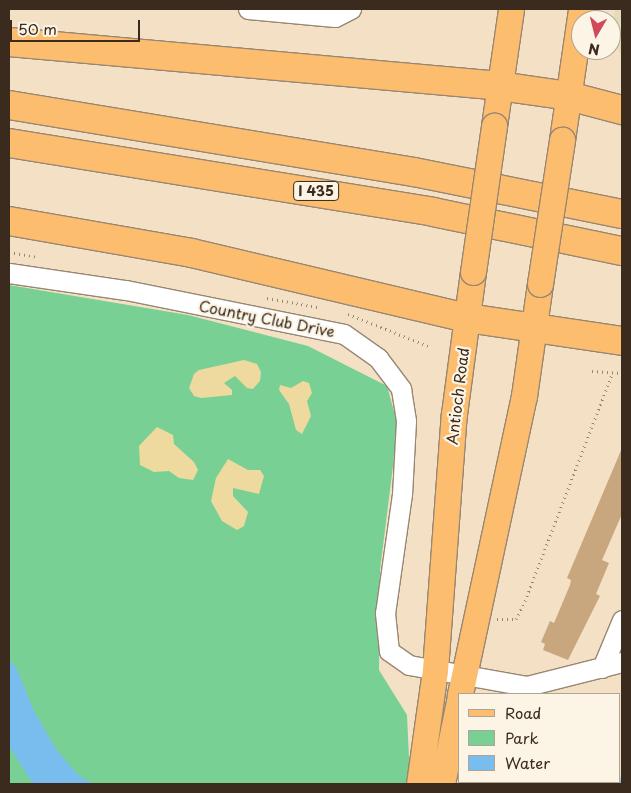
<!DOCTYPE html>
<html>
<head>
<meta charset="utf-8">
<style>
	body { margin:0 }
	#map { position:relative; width:631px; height:793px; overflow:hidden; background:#f4e1c5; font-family:"Playpen Sans",sans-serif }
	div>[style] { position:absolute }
	.built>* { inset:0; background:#e2dcba }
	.green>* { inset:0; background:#79d094 }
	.sand>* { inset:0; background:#eeda9e }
	.water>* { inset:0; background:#79bdef }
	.building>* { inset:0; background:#c8a77e }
	.path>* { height:3px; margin-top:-1.5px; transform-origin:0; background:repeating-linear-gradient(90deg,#988672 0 1px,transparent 0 5px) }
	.roads { filter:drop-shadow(1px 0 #988672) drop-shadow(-1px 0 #988672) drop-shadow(0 1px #988672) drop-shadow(0 -1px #988672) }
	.minor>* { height:19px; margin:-9.5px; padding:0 9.5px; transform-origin:9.5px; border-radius:9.5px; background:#fff }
	.major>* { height:25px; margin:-12.5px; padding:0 12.5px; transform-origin:12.5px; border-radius:12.5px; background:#fcbd6f }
	.highway>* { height:28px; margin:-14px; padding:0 14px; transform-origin:14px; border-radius:14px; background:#fcbd6f }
	.bridges { filter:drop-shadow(1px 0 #988672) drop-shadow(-1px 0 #988672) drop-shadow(0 1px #988672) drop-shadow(0 -1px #988672) }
	.major-bridge>* { height:25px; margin:-12.5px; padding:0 12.5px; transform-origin:12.5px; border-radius:12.5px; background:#fcbd6f }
	span { translate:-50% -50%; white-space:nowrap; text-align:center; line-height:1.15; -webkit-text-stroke:4.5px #fcf5e5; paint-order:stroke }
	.shield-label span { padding:1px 4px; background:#fcf5e5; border:1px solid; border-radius:4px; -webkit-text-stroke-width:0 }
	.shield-label { font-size:14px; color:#3b2a1e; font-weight:700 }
	.street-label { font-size:15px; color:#3b2a1e }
	.frame { position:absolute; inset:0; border:10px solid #3b2a1e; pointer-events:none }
	.legend { position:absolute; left:458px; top:693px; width:162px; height:90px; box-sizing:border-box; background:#fcf5e5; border:1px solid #afa495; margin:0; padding:6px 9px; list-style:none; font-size:15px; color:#3b2a1e }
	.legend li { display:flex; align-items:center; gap:10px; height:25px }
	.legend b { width:25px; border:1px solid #afa495 }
	.north { position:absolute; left:571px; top:10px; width:50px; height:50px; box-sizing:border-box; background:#fcf5e5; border:1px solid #afa495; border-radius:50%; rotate:188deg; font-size:14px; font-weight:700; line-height:20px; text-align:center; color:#3b2a1e }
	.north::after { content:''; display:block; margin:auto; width:18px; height:22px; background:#d1495b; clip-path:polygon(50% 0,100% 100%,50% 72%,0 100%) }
	.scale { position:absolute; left:10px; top:20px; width:130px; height:22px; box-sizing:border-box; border:2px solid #3b2a1e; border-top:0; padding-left:6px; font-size:15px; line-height:18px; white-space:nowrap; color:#3b2a1e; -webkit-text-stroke:4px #fcf5e5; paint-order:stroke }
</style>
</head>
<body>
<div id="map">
	<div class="built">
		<div style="clip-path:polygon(615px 9px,622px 9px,622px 59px,613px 34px)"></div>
	</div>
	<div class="green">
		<div style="clip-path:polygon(9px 285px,188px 315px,308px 346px,387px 386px,398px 426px,380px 570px,379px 670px,407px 715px,410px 779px,443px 784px,9px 784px)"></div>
	</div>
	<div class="sand">
		<div style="clip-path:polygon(244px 360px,257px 364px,261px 372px,260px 381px,253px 389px,247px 388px,235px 376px,224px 383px,232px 390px,232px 395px,201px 398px,194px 396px,189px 388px,194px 374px,199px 370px)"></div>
		<div style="clip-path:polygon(303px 381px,309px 383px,312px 393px,307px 401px,311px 416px,302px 434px,296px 430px,289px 404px,279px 390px,280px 385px,291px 388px)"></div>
		<div style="clip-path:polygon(157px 427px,173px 435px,174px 444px,194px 462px,198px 470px,193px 480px,179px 478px,169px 471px,154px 472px,140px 465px,139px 446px)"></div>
		<div style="clip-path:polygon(228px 459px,248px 470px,260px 470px,264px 476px,259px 494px,233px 488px,233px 496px,248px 512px,244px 526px,237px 530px,222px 521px,211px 501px,216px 478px)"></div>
	</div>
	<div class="water">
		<div style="clip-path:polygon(9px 660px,16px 667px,34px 711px,56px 749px,78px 775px,93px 784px,33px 784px,9px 746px)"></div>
		<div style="clip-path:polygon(622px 767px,622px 784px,531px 784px,620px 782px)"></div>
	</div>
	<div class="building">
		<div style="clip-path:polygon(622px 448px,622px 514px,602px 560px,609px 563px,596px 594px,600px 596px,568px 660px,543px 650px,545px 644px,541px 642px,550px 621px,554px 623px,570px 585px,571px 580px,567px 578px)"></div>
	</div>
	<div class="path">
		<div style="left:9px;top:252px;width:28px;rotate:10deg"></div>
		<div style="left:267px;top:298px;width:51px;rotate:10.2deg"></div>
		<div style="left:348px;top:314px;width:89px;rotate:21.7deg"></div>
		<div style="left:592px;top:371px;width:30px;rotate:4deg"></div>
		<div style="left:497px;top:619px;width:19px"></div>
		<div style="left:516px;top:619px;width:20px;rotate:-63deg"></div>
		<div style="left:525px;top:601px;width:245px;rotate:-69deg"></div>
		<div style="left:468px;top:784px;width:2px;rotate:-63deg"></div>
	</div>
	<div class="roads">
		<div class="minor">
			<div style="left:248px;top:9px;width:87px;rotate:5.3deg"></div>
			<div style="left:335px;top:17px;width:18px;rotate:-27deg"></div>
			<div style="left:9px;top:273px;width:118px;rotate:8.3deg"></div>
			<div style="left:126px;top:290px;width:222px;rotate:11.4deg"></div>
			<div style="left:344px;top:334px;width:42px;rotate:35.2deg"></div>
			<div style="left:378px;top:358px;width:39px;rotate:53deg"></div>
			<div style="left:401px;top:389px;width:32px;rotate:81deg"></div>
			<div style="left:406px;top:421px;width:73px;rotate:93.1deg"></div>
			<div style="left:402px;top:494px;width:120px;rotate:98.1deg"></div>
			<div style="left:385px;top:613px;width:38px;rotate:84deg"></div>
			<div style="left:389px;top:651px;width:24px;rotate:35deg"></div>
			<div style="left:409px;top:665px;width:120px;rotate:10.1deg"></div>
			<div style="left:527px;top:686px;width:98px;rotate:-14.2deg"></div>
			<div style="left:602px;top:668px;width:52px;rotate:-67.4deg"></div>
		</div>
		<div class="major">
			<div style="left:494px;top:126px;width:118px;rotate:-81.7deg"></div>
			<div style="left:562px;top:140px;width:132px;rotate:-81.7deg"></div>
			<div style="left:460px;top:694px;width:305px;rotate:-77.9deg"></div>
			<div style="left:524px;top:396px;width:113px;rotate:-81.9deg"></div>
			<div style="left:419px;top:784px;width:115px;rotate:-82deg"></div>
			<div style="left:435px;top:670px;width:257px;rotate:-85.8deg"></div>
			<div style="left:454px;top:414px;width:143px;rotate:-82.4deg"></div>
			<div style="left:442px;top:784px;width:90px;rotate:-78.4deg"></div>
		</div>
		<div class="highway">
			<div style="left:9px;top:42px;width:493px;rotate:5.1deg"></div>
			<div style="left:500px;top:86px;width:70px;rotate:8.2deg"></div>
			<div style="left:569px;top:96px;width:55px;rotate:14.8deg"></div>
			<div style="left:9px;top:105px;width:411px;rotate:9.4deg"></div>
			<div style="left:414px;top:172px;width:212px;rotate:11.4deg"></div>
			<div style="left:9px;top:143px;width:430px;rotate:9.2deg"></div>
			<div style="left:433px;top:212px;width:193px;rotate:11.7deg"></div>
			<div style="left:9px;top:221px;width:186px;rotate:9.9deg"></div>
			<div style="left:192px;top:253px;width:283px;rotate:13.3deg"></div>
			<div style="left:467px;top:318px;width:157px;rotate:8.4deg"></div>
		</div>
	</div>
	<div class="bridges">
		<div class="major-bridge">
			<div style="left:473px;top:272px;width:148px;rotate:-81.8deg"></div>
			<div style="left:540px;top:284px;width:146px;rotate:-81.3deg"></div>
		</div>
	</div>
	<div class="shield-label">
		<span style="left:316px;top:191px">I 435</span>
	</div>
	<div class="street-label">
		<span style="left:267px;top:318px;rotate:11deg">Country Club Drive</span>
		<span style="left:457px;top:396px;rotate:-83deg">Antioch Road</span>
	</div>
	<div class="frame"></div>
	<ul class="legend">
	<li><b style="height:6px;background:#fcbd6f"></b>Road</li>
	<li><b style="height:14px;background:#79d094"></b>Park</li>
	<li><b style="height:14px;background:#79bdef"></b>Water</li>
	</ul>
	<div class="north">N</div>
	<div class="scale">50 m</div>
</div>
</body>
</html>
